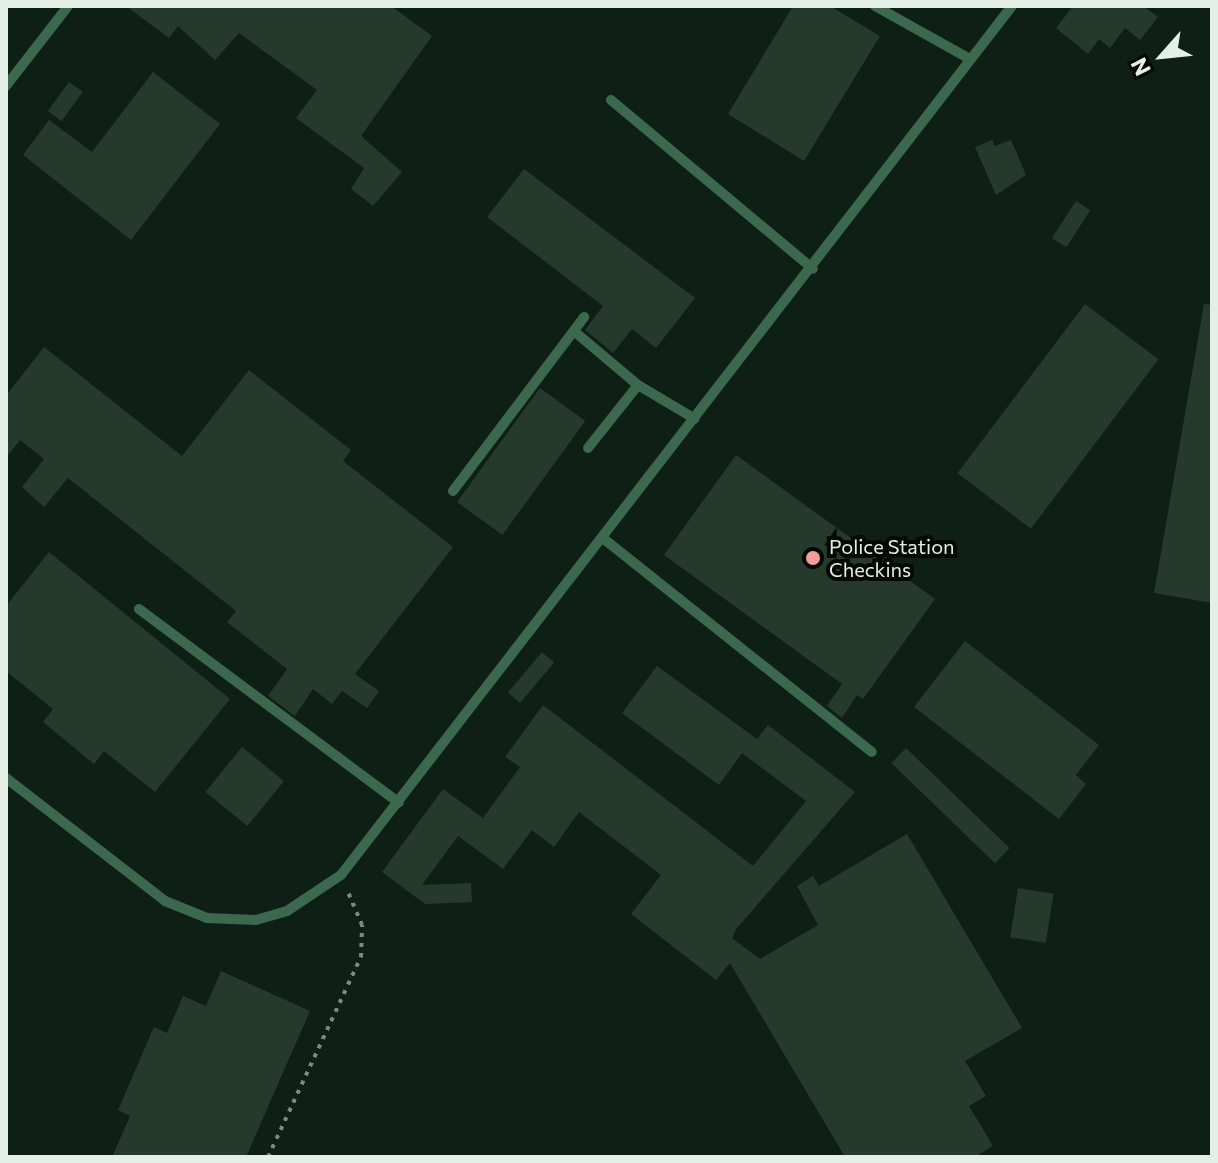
<!DOCTYPE html>
<html>
<head>
<meta charset="utf-8">
<style>
	body { margin:0 }
	#map { position:relative; width:1218px; height:1163px; overflow:hidden; background:#0e2015; font-family:Commissioner,sans-serif }
	div>[style] { position:absolute }
	.building>* { inset:0; background:#26392d; transform-origin:0 0 }
	.path>* { height:4px; margin-top:-2px; transform-origin:0; background:repeating-linear-gradient(90deg,#7c8b81 0 4px,transparent 0 10px) }
	.lane>* { height:10px; margin:-5px; padding:0 5px; transform-origin:5px; border-radius:5px; background:#3c694d }
	.dots>* { width:22px; height:22px; translate:-50% -50%; box-sizing:border-box; border:4px solid #030804; border-radius:50% }
	span { translate:-50% -50%; white-space:nowrap; text-align:center; line-height:1.15; -webkit-text-stroke:8px #030804; paint-order:stroke }
	.poi-label { font-size:20px; color:#e4efe7 }
	.left { translate:0 -50%; text-align:left }
	.frame { position:absolute; inset:0; border:8px solid #e4efe7; pointer-events:none }
	.north { position:absolute; left:1122px; top:16px; width:80px; height:80px; -webkit-text-stroke:6px #030804; paint-order:stroke; rotate:243deg; font-size:22px; font-weight:700; line-height:32px; text-align:center; color:#e4efe7 }
	.north::after { content:''; display:block; margin:auto; width:28px; height:36px; background:#e4efe7; clip-path:polygon(50% 0,100% 100%,50% 72%,0 100%) }
</style>
</head>
<body>
<div id="map">
	<div class="building">
		<div style="clip-path:polygon(126px 6px,391px 6px,432px 36px,361px 136px,402px 172px,373px 206px,351px 189px,364px 168px,296px 118px,317px 90px,239px 33px,215px 60px,178px 26px,169px 38px)"></div>
		<div style="clip-path:polygon(793px 6px,830px 6px,880px 36px,804px 161px,728px 114px)"></div>
		<div style="clip-path:polygon(1073px 6px,1143px 6px,1158px 17px,1140px 40px,1125px 28px,1110px 48px,1099px 39px,1088px 54px,1056px 28px)"></div>
		<div style="clip-path:polygon(153px 72px,220px 124px,131px 240px,23px 155px,49px 120px,92px 152px)"></div>
		<div style="left:69px;top:82px;width:17px;height:36px;rotate:36deg"></div>
		<div style="clip-path:polygon(992px 140px,995px 146px,1011px 140px,1026px 175px,996px 195px,975px 147px)"></div>
		<div style="clip-path:polygon(524px 169px,695px 298px,656px 348px,632px 329px,613px 353px,585px 330px,603px 306px,487px 217px)"></div>
		<div style="left:1076px;top:201px;width:17px;height:44px;rotate:33deg"></div>
		<div style="left:1085px;top:304px;width:92px;height:212px;rotate:37deg"></div>
		<div style="clip-path:polygon(1204px 304px,1212px 305px,1212px 603px,1154px 593px)"></div>
		<div style="clip-path:polygon(44px 347px,182px 456px,249px 370px,351px 450px,343px 461px,453px 547px,355px 674px,379px 691px,367px 708px,342px 691px,332px 704px,313px 689px,295px 716px,268px 696px,287px 669px,227px 622px,236px 611px,68px 478px,44px 507px,22px 487px,44px 459px,20px 440px,6px 458px,6px 396px)"></div>
		<div style="left:540px;top:388px;width:56px;height:141px;rotate:36deg"></div>
		<div style="clip-path:polygon(736px 455px,935px 599px,863px 699px,857px 695px,842px 718px,827px 706px,842px 684px,664px 555px)"></div>
		<div style="clip-path:polygon(49px 552px,230px 699px,155px 792px,104px 751px,94px 764px,43px 722px,53px 709px,6px 671px,6px 606px)"></div>
		<div style="clip-path:polygon(965px 641px,1099px 745px,1076px 775px,1086px 784px,1059px 819px,914px 707px)"></div>
		<div style="left:542px;top:652px;width:16px;height:53px;rotate:40deg"></div>
		<div style="clip-path:polygon(657px 666px,757px 739px,768px 725px,855px 792px,737px 928px,732px 938px,760px 959px,818px 925px,797px 886px,813px 876px,819px 886px,907px 834px,1022px 1028px,965px 1061px,986px 1096px,969px 1106px,993px 1146px,975px 1157px,845px 1157px,730px 963px,716px 980px,631px 914px,661px 875px,579px 812px,554px 847px,532px 830px,503px 869px,458px 836px,422px 885px,471px 883px,472px 902px,425px 904px,382px 872px,443px 789px,483px 818px,520px 767px,505px 757px,543px 705px,753px 866px,806px 801px,742px 753px,719px 785px,622px 713px)"></div>
		<div style="left:242px;top:747px;width:54px;height:58px;rotate:39deg"></div>
		<div style="left:906px;top:748px;width:144px;height:21px;rotate:44deg"></div>
		<div style="left:1018px;top:888px;width:36px;height:50px;rotate:9deg"></div>
		<div style="clip-path:polygon(221px 971px,310px 1011px,246px 1157px,112px 1157px,130px 1116px,118px 1110px,154px 1027px,167px 1033px,183px 996px,206px 1006px)"></div>
	</div>
	<div class="path">
		<div style="left:268px;top:1157px;width:221px;rotate:-65.1deg"></div>
		<div style="left:361px;top:957px;width:32px;rotate:-88deg"></div>
		<div style="left:362px;top:925px;width:39px;rotate:-113deg"></div>
	</div>
	<div class="lane">
		<div style="left:875px;top:6px;width:109px;rotate:29.2deg"></div>
		<div style="left:6px;top:86px;width:101px;rotate:-52.2deg"></div>
		<div style="left:611px;top:100px;width:263px;rotate:39.9deg"></div>
		<div style="left:575px;top:332px;width:82px;rotate:40.1deg"></div>
		<div style="left:638px;top:385px;width:66px;rotate:30.8deg"></div>
		<div style="left:588px;top:448px;width:80px;rotate:-51.6deg"></div>
		<div style="left:453px;top:491px;width:218px;rotate:-53deg"></div>
		<div style="left:604px;top:539px;width:342px;rotate:38.5deg"></div>
		<div style="left:139px;top:609px;width:324px;rotate:36.7deg"></div>
		<div style="left:6px;top:778px;width:201px;rotate:37.7deg"></div>
		<div style="left:165px;top:901px;width:45px;rotate:22deg"></div>
		<div style="left:207px;top:918px;width:49px;rotate:2.3deg"></div>
		<div style="left:256px;top:920px;width:32px;rotate:-16deg"></div>
		<div style="left:287px;top:911px;width:65px;rotate:-33.7deg"></div>
		<div style="left:341px;top:875px;width:1098px;rotate:-52.33deg"></div>
	</div>
	<div class="dots">
		<div style="left:813px;top:558px;background:#f59b98"></div>
	</div>
	<div class="poi-label">
		<span class="left" style="left:829px;top:558px">Police Station<br>Checkins</span>
	</div>
	<div class="frame"></div>
	<div class="north">N</div>
</div>
</body>
</html>
